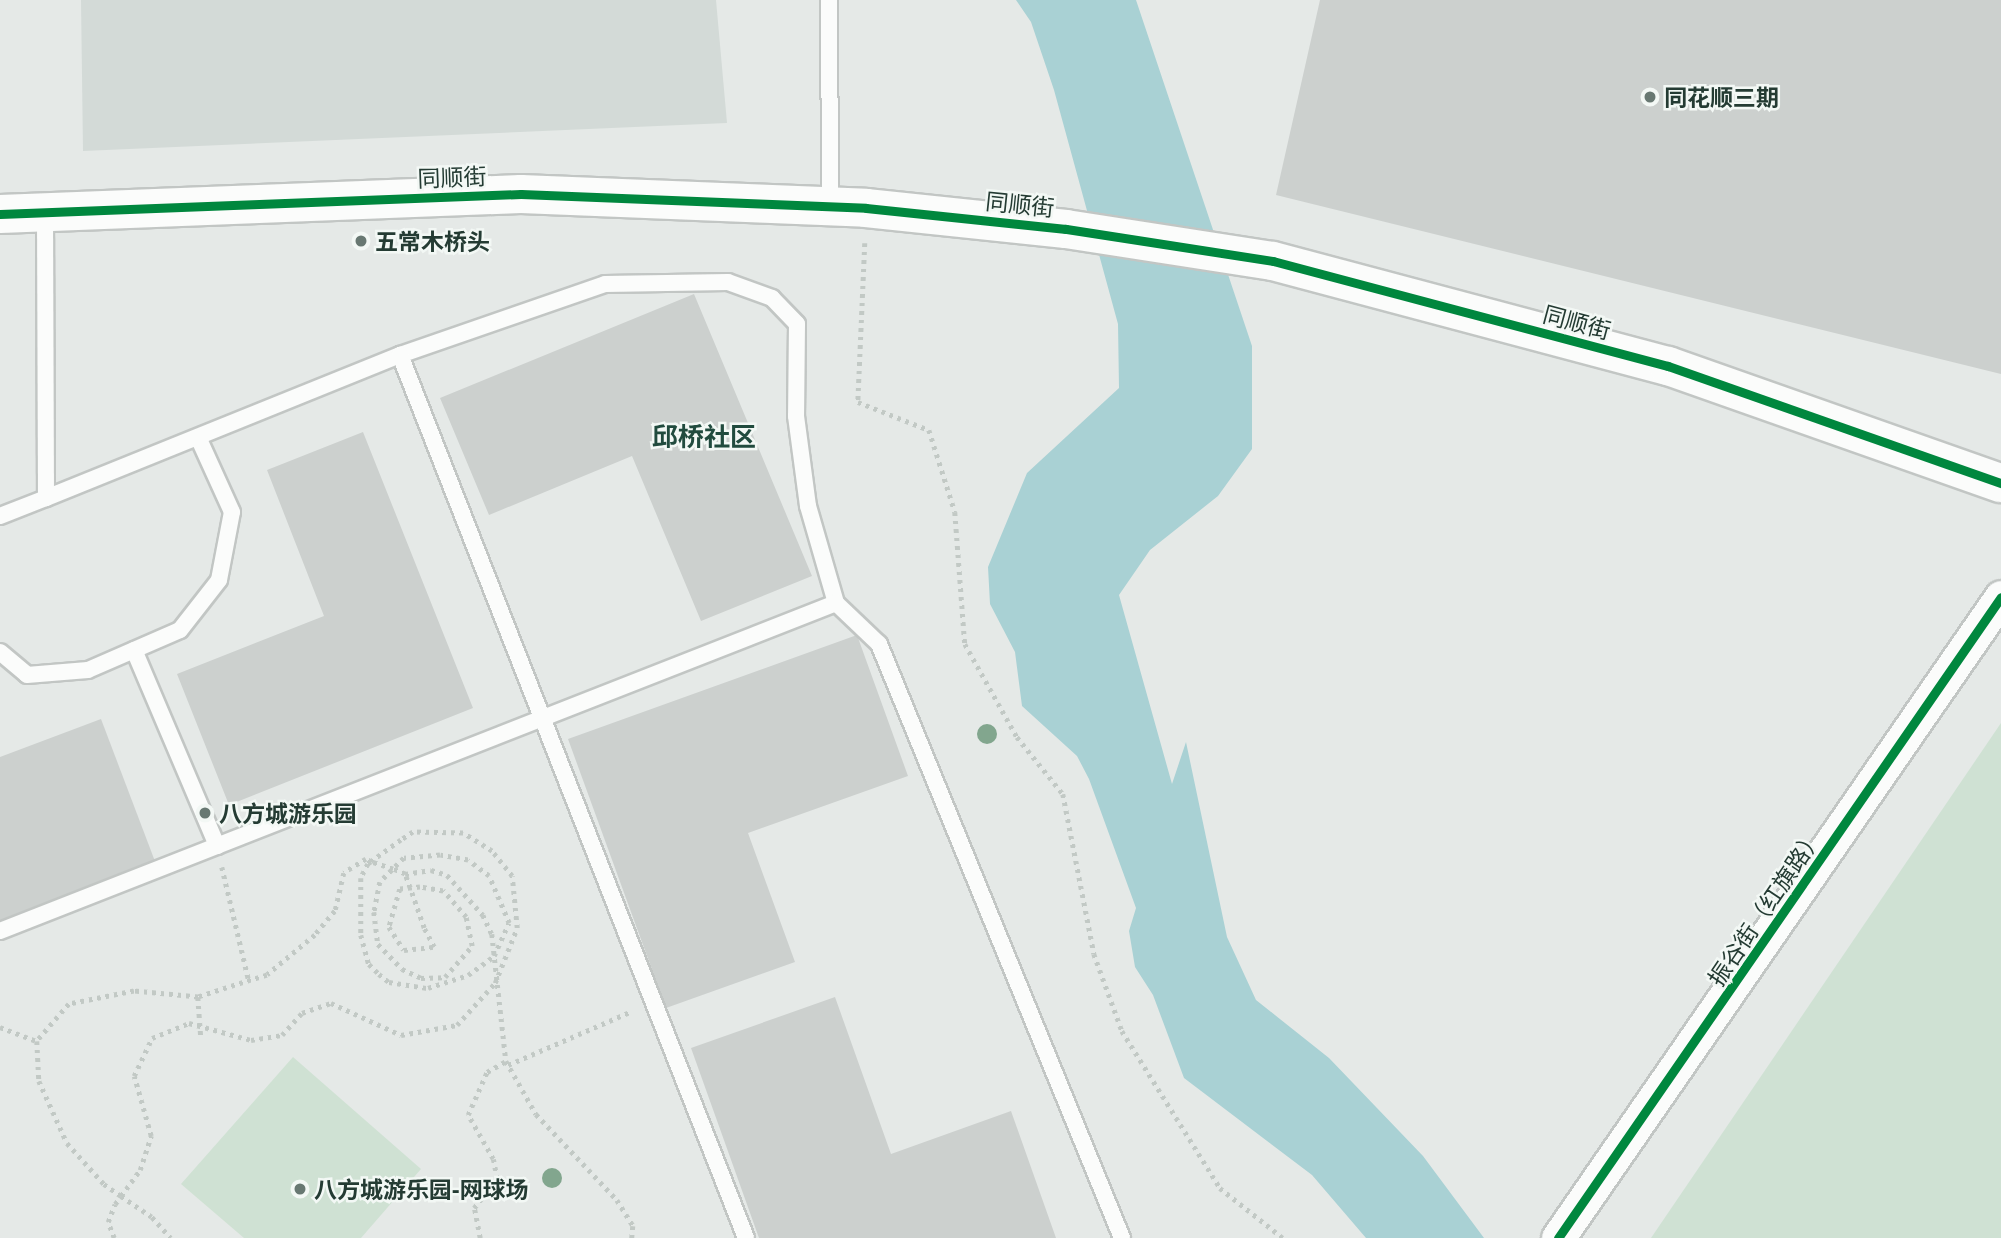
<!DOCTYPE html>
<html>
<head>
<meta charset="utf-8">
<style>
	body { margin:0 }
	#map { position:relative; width:2001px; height:1238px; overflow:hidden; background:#e5e9e7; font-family:"Open Sans","Noto Sans SC",sans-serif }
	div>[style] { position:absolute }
	.built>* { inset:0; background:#d3dad7 }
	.green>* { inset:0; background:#cfe1d3 }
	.water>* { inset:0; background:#a9d1d4 }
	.building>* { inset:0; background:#ccd0ce }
	.path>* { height:4.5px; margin-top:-2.25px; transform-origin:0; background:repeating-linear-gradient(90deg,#c2c9c5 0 3.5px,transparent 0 8.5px) }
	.roads { filter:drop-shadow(2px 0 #c2c6c4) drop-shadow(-2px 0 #c2c6c4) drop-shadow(0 2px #c2c6c4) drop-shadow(0 -2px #c2c6c4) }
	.lane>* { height:16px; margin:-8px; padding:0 8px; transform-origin:8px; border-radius:8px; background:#fbfcfb }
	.street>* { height:33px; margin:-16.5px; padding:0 16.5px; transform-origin:16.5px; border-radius:16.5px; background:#fbfcfb }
	.secondary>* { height:38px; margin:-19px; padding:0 19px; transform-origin:19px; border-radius:19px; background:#fbfcfb }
	.cycleway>* { height:9px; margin:-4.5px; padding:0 4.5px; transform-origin:4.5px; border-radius:4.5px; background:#00873e }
	.trees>* { width:20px; height:20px; margin:-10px; border-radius:50%; background:#82a68e }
	.dots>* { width:19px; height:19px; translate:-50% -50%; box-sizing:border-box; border:4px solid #f3f8f5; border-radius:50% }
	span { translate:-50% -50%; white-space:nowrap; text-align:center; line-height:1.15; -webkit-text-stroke:5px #f3f8f5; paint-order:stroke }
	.poi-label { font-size:23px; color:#243b33; font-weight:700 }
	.left { translate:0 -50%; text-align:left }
	.street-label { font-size:23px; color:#243b33 }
	.quarter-label { font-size:26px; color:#214b3e; font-weight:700 }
</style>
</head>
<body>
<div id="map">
	<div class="built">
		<div style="clip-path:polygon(81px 0,716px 0,727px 123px,83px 151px)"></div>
	</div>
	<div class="green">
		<div style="clip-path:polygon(2001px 723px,2001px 1238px,1651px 1238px)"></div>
		<div style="clip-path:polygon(293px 1057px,421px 1169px,361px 1238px,244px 1238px,181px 1184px)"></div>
	</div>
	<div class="water">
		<div style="clip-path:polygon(1016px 0,1136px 0,1252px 346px,1252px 449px,1218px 496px,1150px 550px,1119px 595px,1172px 784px,1186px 742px,1227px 937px,1256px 1000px,1329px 1058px,1423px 1156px,1484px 1238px,1366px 1238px,1312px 1175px,1184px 1078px,1153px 995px,1135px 967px,1129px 931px,1136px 908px,1089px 779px,1077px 756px,1022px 706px,1015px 652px,990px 604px,988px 567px,1027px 473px,1119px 388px,1118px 324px,1054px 90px,1031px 22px)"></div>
	</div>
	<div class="building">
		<div style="clip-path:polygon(1320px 0,2001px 0,2001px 374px,1276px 195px)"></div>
		<div style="clip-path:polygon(694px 294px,812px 576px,701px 621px,632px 456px,489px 515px,440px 398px)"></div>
		<div style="clip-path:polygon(363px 432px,473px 708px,229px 805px,177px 674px,324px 616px,267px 470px)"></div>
		<div style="clip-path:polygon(857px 635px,908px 776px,748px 833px,795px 962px,666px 1008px,568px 739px)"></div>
		<div style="clip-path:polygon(101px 719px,156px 864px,0 923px,0 757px)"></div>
		<div style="clip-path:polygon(835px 997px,891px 1154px,1011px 1111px,1056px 1238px,759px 1238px,691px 1048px)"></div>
	</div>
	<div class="path">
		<div style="left:865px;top:243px;width:159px;rotate:92.5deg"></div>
		<div style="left:858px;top:402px;width:76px;rotate:21.5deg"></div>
		<div style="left:929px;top:430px;width:86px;rotate:72.4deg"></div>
		<div style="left:955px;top:512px;width:132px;rotate:85.7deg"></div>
		<div style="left:965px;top:644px;width:107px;rotate:60.8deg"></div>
		<div style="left:1017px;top:737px;width:73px;rotate:51.1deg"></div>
		<div style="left:1063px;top:794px;width:163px;rotate:79deg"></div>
		<div style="left:1094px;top:954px;width:82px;rotate:70deg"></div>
		<div style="left:1122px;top:1031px;width:185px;rotate:58deg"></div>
		<div style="left:1220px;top:1188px;width:80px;rotate:38.4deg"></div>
		<div style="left:222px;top:867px;width:117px;rotate:76.7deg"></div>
		<div style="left:405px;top:874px;width:26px;rotate:-9deg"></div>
		<div style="left:431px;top:870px;width:17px;rotate:17deg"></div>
		<div style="left:447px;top:875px;width:54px;rotate:48deg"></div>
		<div style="left:483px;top:915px;width:21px;rotate:65deg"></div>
		<div style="left:492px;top:934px;width:128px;rotate:83.7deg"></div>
		<div style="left:506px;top:1061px;width:61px;rotate:60.5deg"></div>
		<div style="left:536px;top:1114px;width:118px;rotate:46.7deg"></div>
		<div style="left:617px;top:1200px;width:31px;rotate:58deg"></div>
		<div style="left:633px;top:1226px;width:12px;rotate:95deg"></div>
		<div style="left:198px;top:997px;width:41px;rotate:85.8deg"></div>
		<div style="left:0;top:1027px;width:40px;rotate:21deg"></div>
		<div style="left:508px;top:1065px;width:135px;rotate:-23.5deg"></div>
		<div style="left:114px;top:1238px;width:17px;rotate:-111deg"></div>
		<div style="left:108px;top:1222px;width:19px;rotate:-69deg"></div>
		<div style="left:115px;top:1204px;width:10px;rotate:-53deg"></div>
		<div style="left:121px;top:1196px;width:32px;rotate:-54deg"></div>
		<div style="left:140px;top:1170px;width:36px;rotate:-72deg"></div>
		<div style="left:151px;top:1136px;width:62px;rotate:-105.8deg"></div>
		<div style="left:134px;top:1076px;width:42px;rotate:-64.7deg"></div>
		<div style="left:152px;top:1038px;width:40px;rotate:-22deg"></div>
		<div style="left:189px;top:1023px;width:64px;rotate:15.3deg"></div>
		<div style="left:251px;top:1040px;width:31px;rotate:-9deg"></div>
		<div style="left:282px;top:1035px;width:30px;rotate:-48deg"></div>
		<div style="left:302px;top:1013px;width:31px;rotate:-19deg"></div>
		<div style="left:331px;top:1003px;width:77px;rotate:24.6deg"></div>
		<div style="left:401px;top:1035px;width:57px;rotate:-10.1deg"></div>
		<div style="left:457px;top:1025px;width:57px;rotate:-47.9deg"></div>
		<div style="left:495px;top:983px;width:59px;rotate:-68.2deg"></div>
		<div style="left:517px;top:928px;width:52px;rotate:-95.5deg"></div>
		<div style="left:512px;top:876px;width:32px;rotate:-129deg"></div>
		<div style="left:492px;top:851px;width:34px;rotate:-148deg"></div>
		<div style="left:463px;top:833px;width:50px;rotate:-178.9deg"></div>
		<div style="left:413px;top:832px;width:14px;rotate:146deg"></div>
		<div style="left:401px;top:840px;width:37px;rotate:144deg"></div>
		<div style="left:371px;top:862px;width:4px;rotate:146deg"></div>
		<div style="left:368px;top:864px;width:16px;rotate:117deg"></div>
		<div style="left:361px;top:878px;width:57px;rotate:90deg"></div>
		<div style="left:361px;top:935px;width:30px;rotate:75deg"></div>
		<div style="left:369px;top:964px;width:14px;rotate:45deg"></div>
		<div style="left:379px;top:974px;width:13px;rotate:39deg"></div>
		<div style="left:389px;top:982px;width:39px;rotate:9deg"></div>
		<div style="left:428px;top:988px;width:42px;rotate:-18deg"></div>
		<div style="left:468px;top:975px;width:32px;rotate:-36deg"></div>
		<div style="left:494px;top:956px;width:36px;rotate:-66deg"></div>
		<div style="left:509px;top:923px;width:51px;rotate:-113.1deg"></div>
		<div style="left:489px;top:876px;width:26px;rotate:-143deg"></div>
		<div style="left:468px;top:860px;width:28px;rotate:-170deg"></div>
		<div style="left:440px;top:855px;width:36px;rotate:175deg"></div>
		<div style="left:404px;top:858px;width:34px;rotate:135deg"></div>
		<div style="left:380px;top:882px;width:31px;rotate:101deg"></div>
		<div style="left:374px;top:912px;width:32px;rotate:83deg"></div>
		<div style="left:378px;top:944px;width:35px;rotate:46deg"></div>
		<div style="left:402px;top:969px;width:21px;rotate:25deg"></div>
		<div style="left:421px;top:978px;width:24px;rotate:-2deg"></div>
		<div style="left:445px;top:977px;width:41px;rotate:-48.9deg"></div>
		<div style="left:472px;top:946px;width:30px;rotate:-102deg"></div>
		<div style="left:466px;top:917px;width:35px;rotate:-131deg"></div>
		<div style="left:443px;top:891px;width:23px;rotate:-170deg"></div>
		<div style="left:420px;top:887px;width:20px;rotate:174deg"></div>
		<div style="left:400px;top:889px;width:40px;rotate:106deg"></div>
		<div style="left:389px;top:927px;width:27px;rotate:57deg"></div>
		<div style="left:404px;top:950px;width:30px;rotate:-6deg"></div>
		<div style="left:434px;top:947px;width:21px;rotate:-118deg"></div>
		<div style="left:424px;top:928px;width:42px;rotate:-109.3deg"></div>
		<div style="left:410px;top:888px;width:15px;rotate:-110deg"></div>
		<div style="left:405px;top:874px;width:13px;rotate:-157deg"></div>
		<div style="left:393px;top:869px;width:23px;rotate:-162deg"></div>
		<div style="left:371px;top:862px;width:6px;rotate:-149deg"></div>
		<div style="left:366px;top:859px;width:26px;rotate:148deg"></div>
		<div style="left:344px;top:873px;width:39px;rotate:103deg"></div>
		<div style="left:335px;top:911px;width:31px;rotate:130deg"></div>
		<div style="left:315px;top:935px;width:62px;rotate:140.2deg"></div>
		<div style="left:267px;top:975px;width:72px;rotate:162.3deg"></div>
		<div style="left:198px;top:997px;width:64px;rotate:-174.6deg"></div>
		<div style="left:134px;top:991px;width:66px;rotate:168.7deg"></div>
		<div style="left:69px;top:1004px;width:49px;rotate:130.9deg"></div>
		<div style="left:37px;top:1041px;width:40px;rotate:87.1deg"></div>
		<div style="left:39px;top:1081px;width:68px;rotate:65.7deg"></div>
		<div style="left:67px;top:1143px;width:55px;rotate:47.9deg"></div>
		<div style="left:104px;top:1184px;width:21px;rotate:35deg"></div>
		<div style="left:121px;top:1196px;width:37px;rotate:34deg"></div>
		<div style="left:152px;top:1217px;width:28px;rotate:48deg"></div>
		<div style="left:480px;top:1238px;width:31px;rotate:-101deg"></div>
		<div style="left:474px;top:1208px;width:37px;rotate:-52deg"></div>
		<div style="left:497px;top:1179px;width:20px;rotate:-101deg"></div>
		<div style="left:493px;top:1159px;width:51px;rotate:-119.6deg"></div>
		<div style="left:468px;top:1115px;width:47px;rotate:-66.2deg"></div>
		<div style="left:487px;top:1072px;width:22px;rotate:-30deg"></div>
	</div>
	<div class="roads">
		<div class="lane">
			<div style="left:829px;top:0;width:206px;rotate:89.7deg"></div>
			<div style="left:400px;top:355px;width:217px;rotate:-19.1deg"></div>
			<div style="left:605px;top:284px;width:123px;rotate:-0.9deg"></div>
			<div style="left:728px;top:282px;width:47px;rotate:20deg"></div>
			<div style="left:772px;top:298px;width:36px;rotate:46deg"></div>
			<div style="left:797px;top:324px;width:92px;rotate:90.6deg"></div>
			<div style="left:796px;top:416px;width:91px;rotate:82.4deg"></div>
			<div style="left:808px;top:506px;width:101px;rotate:73.9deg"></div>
			<div style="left:836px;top:603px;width:59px;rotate:43.6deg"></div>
			<div style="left:879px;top:644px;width:642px;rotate:67.75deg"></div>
			<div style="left:46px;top:498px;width:382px;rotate:-22deg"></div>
			<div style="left:400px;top:355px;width:948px;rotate:68.6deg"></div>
			<div style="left:0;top:516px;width:49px;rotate:-21.4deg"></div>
			<div style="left:46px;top:498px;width:286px;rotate:-90.2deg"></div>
			<div style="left:134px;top:650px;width:213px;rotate:67deg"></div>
			<div style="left:0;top:652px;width:35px;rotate:40deg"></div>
			<div style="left:27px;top:675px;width:61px;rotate:-4.7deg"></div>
			<div style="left:88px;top:670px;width:100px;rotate:-23.5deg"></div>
			<div style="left:180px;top:630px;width:63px;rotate:-52deg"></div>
			<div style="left:219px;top:580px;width:69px;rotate:-79.2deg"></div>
			<div style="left:232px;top:512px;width:82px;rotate:-114.4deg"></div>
			<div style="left:0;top:931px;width:898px;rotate:-21.42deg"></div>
		</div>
		<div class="street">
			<div style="left:1558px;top:1238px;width:779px;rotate:-55.35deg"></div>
		</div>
		<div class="secondary">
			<div style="left:0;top:214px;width:521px;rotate:-2.2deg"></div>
			<div style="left:521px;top:194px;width:345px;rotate:2.3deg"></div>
			<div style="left:866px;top:208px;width:201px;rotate:6deg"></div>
			<div style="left:1066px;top:229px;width:209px;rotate:8.8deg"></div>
			<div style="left:1273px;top:261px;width:409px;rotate:14.9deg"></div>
			<div style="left:1668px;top:366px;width:353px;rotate:19.4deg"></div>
		</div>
	</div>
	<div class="cycleway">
		<div style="left:0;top:214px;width:521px;rotate:-2.2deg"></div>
		<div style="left:521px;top:194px;width:345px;rotate:2.3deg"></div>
		<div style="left:866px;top:208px;width:201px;rotate:6deg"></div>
		<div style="left:1066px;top:229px;width:209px;rotate:8.8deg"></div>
		<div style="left:1273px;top:261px;width:409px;rotate:14.9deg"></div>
		<div style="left:1668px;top:366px;width:353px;rotate:19.4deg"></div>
		<div style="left:1558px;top:1238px;width:779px;rotate:-55.35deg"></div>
	</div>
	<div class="trees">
		<div style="left:987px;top:734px"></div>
		<div style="left:552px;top:1178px"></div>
	</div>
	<div class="dots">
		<div style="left:1650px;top:97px;background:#687872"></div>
		<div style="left:361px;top:241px;background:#687872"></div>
		<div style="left:205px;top:813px;background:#687872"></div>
		<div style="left:300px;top:1189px;background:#687872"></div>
	</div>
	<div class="poi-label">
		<span class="left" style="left:1664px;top:97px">同花顺三期</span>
		<span class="left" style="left:375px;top:241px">五常木桥头</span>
		<span class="left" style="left:219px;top:813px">八方城游乐园</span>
		<span class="left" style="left:314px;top:1189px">八方城游乐园-网球场</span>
	</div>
	<div class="street-label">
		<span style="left:452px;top:177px;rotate:-2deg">同顺街</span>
		<span style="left:1020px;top:204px;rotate:6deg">同顺街</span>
		<span style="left:1577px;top:322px;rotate:15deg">同顺街</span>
		<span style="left:1765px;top:907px;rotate:-56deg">振谷街（红旗路）</span>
	</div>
	<div class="quarter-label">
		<span style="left:704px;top:437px">邱桥社区</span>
	</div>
</div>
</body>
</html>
